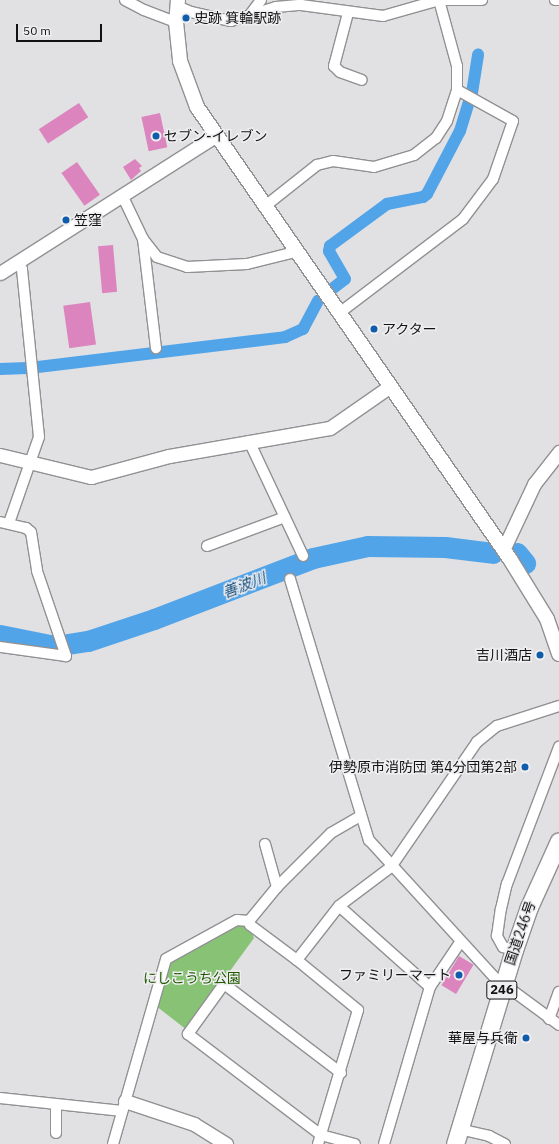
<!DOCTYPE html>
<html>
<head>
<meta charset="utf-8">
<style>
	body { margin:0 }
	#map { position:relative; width:559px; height:1144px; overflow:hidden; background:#e1e1e4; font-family:"IBM Plex Sans","Noto Sans JP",sans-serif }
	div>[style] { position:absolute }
	.green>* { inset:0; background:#88c375 }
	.canal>* { height:12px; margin:-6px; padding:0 6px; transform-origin:6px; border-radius:6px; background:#52a4e9 }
	.river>* { height:21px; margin:-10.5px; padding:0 10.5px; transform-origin:10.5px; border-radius:10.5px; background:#52a4e9 }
	.building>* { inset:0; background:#dc84be; transform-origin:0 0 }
	.roads { filter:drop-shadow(1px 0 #919194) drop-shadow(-1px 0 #919194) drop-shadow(0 1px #919194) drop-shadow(0 -1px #919194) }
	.minor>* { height:10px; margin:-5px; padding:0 5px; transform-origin:5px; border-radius:5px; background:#fff }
	.tertiary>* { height:13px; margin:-6.5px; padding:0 6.5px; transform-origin:6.5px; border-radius:6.5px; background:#fff }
	.secondary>* { height:14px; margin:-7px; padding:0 7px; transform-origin:7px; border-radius:7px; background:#fff }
	.trunk>* { height:17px; margin:-8.5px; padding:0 8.5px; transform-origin:8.5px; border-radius:8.5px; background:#fff }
	.dots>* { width:11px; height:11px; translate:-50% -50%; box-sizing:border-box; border:2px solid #efeef1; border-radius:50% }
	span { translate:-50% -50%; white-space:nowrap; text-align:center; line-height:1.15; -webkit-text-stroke:3px #efeef1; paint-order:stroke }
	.shield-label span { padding:1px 3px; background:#efeef1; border:1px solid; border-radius:3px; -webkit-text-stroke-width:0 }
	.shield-label { font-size:13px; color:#121213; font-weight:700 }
	.poi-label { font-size:14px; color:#121213 }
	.left { translate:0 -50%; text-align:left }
	.right { translate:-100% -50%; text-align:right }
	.street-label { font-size:14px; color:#121213 }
	.park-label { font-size:14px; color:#205900 }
	.water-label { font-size:15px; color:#144f7c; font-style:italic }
	.scale { position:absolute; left:16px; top:24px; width:86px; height:18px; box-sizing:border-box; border:2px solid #121213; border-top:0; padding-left:5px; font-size:12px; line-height:14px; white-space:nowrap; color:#121213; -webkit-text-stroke:3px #efeef1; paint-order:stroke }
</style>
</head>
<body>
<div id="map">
	<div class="green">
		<div style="clip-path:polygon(241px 923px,251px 931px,254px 938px,187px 1030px,156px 1006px,169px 960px)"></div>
	</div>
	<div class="canal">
		<div style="left:472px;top:93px;width:39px;rotate:-81deg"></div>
		<div style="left:332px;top:289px;width:16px;rotate:-38deg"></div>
		<div style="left:345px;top:279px;width:32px;rotate:-120deg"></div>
		<div style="left:329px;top:251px;width:5px;rotate:-79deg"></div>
		<div style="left:330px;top:246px;width:71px;rotate:-36.4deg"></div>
		<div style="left:387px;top:204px;width:37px;rotate:-11deg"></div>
		<div style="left:423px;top:197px;width:5px;rotate:-37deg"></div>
		<div style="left:427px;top:194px;width:71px;rotate:-62.4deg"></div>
		<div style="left:460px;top:131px;width:30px;rotate:-73deg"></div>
		<div style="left:38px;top:367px;width:249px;rotate:-6.9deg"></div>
		<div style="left:285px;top:337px;width:20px;rotate:-24deg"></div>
		<div style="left:303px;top:329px;width:32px;rotate:-62deg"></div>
		<div style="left:0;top:369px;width:28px;rotate:-2deg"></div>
	</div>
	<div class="river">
		<div style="left:517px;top:553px;width:13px;rotate:51deg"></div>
		<div style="left:0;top:635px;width:56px;rotate:11.3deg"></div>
		<div style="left:55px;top:646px;width:33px;rotate:-9deg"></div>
		<div style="left:88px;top:641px;width:70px;rotate:-18.4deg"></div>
		<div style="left:154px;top:619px;width:170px;rotate:-21deg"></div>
		<div style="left:313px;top:558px;width:56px;rotate:-12.3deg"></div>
		<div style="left:368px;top:546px;width:77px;rotate:0.7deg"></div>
		<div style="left:445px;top:547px;width:48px;rotate:7.1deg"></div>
	</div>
	<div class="building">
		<div style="left:79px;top:103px;width:17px;height:48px;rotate:57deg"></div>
		<div style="left:160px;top:113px;width:35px;height:19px;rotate:78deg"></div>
		<div style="clip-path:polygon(135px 159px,142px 166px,139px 168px,141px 171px,131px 180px,123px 167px)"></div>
		<div style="left:77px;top:162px;width:40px;height:19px;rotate:55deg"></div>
		<div style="left:113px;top:245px;width:47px;height:15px;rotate:85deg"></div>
		<div style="left:90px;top:302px;width:43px;height:27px;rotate:82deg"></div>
		<div style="left:459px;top:956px;width:17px;height:34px;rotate:31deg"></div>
	</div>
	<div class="roads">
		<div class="minor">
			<div style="left:125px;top:0;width:21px;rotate:28deg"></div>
			<div style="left:144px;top:10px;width:34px;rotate:21deg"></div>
			<div style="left:555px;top:0;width:4px"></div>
			<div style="left:177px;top:6px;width:15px;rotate:23deg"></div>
			<div style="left:191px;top:12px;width:41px;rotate:12.7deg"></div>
			<div style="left:231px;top:21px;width:47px;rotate:-17.3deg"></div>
			<div style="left:276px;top:7px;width:25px;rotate:-5deg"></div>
			<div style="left:301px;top:5px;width:83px;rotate:7.6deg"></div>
			<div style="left:383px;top:16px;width:58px;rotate:-15.9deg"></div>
			<div style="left:439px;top:0;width:43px"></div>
			<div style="left:348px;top:13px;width:55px;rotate:104.8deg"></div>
			<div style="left:334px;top:66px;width:8px;rotate:45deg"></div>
			<div style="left:340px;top:72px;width:23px;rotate:20deg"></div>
			<div style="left:249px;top:16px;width:20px;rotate:-53deg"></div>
			<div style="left:122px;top:195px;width:49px;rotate:64.5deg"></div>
			<div style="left:143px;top:239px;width:110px;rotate:83.2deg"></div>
			<div style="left:264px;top:207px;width:68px;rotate:-38.4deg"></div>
			<div style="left:317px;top:165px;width:16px;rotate:-14deg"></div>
			<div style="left:333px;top:161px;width:41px;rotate:8.3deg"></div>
			<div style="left:374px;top:167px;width:42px;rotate:-16.7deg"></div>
			<div style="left:414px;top:155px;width:28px;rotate:-38deg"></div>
			<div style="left:436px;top:138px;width:20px;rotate:-57deg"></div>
			<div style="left:447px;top:121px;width:33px;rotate:-72deg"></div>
			<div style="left:457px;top:90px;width:24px;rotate:-90deg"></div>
			<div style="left:457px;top:66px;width:68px;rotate:-105.3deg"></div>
			<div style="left:143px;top:239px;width:23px;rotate:52deg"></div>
			<div style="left:157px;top:257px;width:32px;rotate:18deg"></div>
			<div style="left:187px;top:267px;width:60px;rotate:-2.9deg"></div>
			<div style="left:247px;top:264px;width:49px;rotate:-14deg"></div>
			<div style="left:338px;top:314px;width:157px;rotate:-37.2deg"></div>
			<div style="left:463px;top:219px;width:50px;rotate:-53.1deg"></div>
			<div style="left:493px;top:179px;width:61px;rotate:-71deg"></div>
			<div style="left:513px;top:121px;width:64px;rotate:-151deg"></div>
			<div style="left:249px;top:441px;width:127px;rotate:64.8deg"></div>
			<div style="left:0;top:522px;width:27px;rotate:13deg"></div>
			<div style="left:26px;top:528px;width:6px;rotate:39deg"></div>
			<div style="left:31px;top:532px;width:39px;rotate:81deg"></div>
			<div style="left:37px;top:571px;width:90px;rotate:71.2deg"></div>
			<div style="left:66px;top:656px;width:67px;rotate:-172.2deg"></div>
			<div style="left:9px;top:523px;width:91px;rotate:-70.8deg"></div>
			<div style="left:39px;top:437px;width:169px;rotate:-95.8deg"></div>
			<div style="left:22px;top:269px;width:8px;rotate:-130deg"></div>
			<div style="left:207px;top:546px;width:83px;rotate:-20.4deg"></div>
			<div style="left:290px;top:579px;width:273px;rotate:73.2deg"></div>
			<div style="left:369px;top:840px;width:185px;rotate:47.6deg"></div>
			<div style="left:494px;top:977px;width:81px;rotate:36.4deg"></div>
			<div style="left:265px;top:844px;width:45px;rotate:74.4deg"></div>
			<div style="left:339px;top:906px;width:122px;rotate:41.7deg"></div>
			<div style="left:249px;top:921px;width:4px;rotate:76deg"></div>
			<div style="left:250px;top:925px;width:59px;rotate:36.7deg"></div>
			<div style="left:297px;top:960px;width:79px;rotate:39.3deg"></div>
			<div style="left:358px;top:1010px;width:140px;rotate:106.6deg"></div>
			<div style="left:249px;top:921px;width:44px;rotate:-50.5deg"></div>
			<div style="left:277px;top:887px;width:76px;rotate:-45deg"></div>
			<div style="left:331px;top:833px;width:34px;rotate:-30deg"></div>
			<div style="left:514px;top:950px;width:11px;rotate:-165deg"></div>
			<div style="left:503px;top:947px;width:13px;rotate:-119deg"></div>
			<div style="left:497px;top:936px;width:27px;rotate:-82deg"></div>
			<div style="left:501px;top:909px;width:26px;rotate:-77deg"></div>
			<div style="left:507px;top:884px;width:147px;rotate:-69.2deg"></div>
			<div style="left:297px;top:960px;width:68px;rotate:-52.1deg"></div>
			<div style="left:339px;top:906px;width:65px;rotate:-36.9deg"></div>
			<div style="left:391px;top:867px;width:152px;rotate:-55.5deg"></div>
			<div style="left:477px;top:742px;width:26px;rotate:-39deg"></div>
			<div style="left:497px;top:726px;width:65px;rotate:-17.9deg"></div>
			<div style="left:549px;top:1019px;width:29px;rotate:-70deg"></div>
			<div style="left:341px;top:1073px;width:147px;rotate:-142.7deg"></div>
			<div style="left:224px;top:984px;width:62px;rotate:125.8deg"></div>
			<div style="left:188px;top:1034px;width:167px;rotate:37.2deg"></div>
			<div style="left:321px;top:1135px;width:35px;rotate:15deg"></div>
			<div style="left:0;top:1098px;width:123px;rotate:6.1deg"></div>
			<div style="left:56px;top:1105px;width:28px;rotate:90deg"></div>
			<div style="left:459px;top:1129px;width:31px;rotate:13deg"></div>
			<div style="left:489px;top:1136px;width:18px;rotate:27deg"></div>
			<div style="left:113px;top:1144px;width:192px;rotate:-74deg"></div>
			<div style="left:166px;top:959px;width:81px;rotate:-28.8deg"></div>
			<div style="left:237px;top:920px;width:12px;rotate:5deg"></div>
			<div style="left:384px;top:1144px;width:164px;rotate:-73.7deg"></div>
			<div style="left:430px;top:987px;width:55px;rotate:-56deg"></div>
		</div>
		<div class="tertiary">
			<div style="left:0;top:273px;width:255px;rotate:-32.5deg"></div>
			<div style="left:0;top:455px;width:94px;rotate:13.6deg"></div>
			<div style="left:91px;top:477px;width:81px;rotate:-15.1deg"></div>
			<div style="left:169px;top:456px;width:163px;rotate:-9.9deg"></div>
			<div style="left:330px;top:428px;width:72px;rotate:-34.8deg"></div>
			<div style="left:503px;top:550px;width:73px;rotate:-64.8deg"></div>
			<div style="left:534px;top:484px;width:41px;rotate:-52deg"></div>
			<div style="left:125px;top:1101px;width:73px;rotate:18.4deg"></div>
			<div style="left:194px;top:1124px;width:38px;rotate:32deg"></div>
		</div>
		<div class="secondary">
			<div style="left:178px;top:0;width:22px;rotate:95deg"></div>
			<div style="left:176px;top:22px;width:39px;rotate:84deg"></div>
			<div style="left:180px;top:61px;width:49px;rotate:69.7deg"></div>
			<div style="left:197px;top:107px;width:550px;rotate:55.3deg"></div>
			<div style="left:510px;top:559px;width:70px;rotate:58.3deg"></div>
			<div style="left:547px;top:619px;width:37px;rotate:71deg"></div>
		</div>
		<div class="trunk">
			<div style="left:455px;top:1144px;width:203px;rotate:-73.1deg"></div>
			<div style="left:514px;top:950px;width:46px;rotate:-70.8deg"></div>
			<div style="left:529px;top:907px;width:72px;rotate:-65.6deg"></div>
		</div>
	</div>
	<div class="dots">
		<div style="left:186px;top:18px;background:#0f5cab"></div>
		<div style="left:156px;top:136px;background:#0f5cab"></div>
		<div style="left:66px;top:220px;background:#0f5cab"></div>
		<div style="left:374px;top:329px;background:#0f5cab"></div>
		<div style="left:540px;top:655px;background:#0f5cab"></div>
		<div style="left:525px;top:767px;background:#0f5cab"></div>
		<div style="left:459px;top:975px;background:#0f5cab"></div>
		<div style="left:526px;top:1038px;background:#0f5cab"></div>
	</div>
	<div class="shield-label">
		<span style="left:502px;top:990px">246</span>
	</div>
	<div class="poi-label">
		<span class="left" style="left:194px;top:18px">史跡 箕輪駅跡</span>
		<span class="left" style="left:164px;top:136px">セブン-イレブン</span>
		<span class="left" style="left:74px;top:220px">笠窪</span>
		<span class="left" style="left:382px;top:329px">アクター</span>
		<span class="right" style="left:532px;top:655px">吉川酒店</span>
		<span class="right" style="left:517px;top:767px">伊勢原市消防団 第4分団第2部</span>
		<span class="right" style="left:451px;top:975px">ファミリーマート</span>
		<span class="right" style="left:518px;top:1038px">華屋与兵衛</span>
	</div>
	<div class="street-label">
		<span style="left:520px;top:933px;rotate:-71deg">国道246号</span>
	</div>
	<div class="park-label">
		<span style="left:192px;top:978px">にしこうち公園</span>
	</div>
	<div class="water-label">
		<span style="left:244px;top:585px;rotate:-21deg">善波川</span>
	</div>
	<div class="scale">50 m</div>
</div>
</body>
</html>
